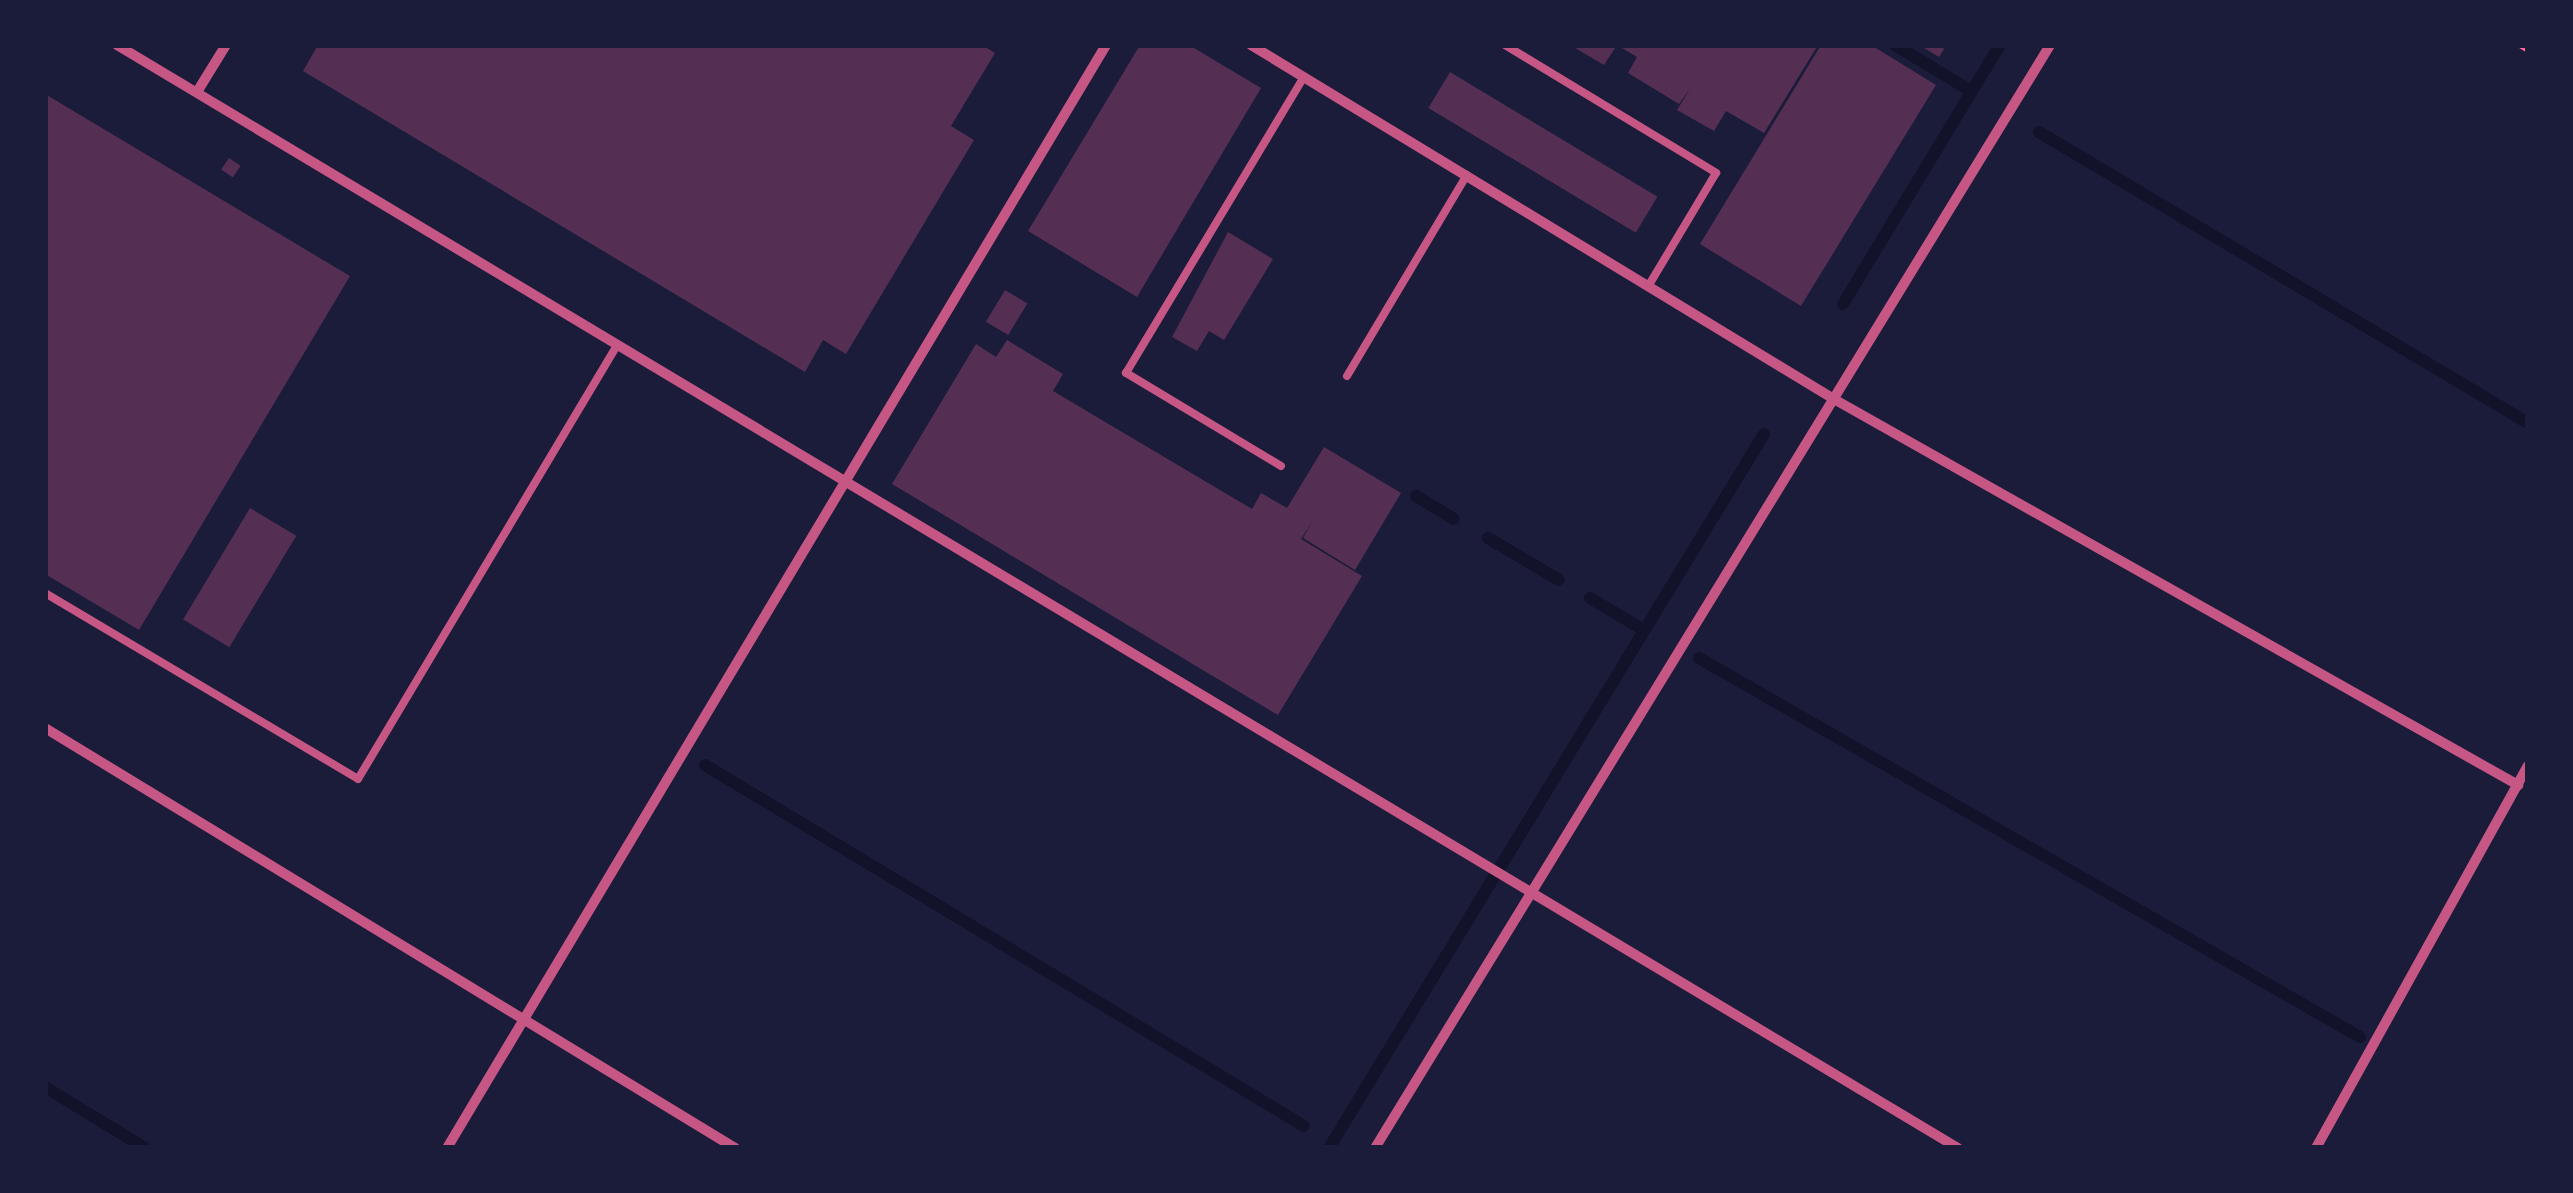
<!DOCTYPE html>
<html>
<head>
<meta charset="utf-8">
<style>
	body { margin:0 }
	#map { position:relative; width:2573px; height:1193px; overflow:hidden; background:#1b1b3a; font-family:"PT Sans",sans-serif }
	div>[style] { position:absolute }
	.stream>* { height:12px; margin:-6px; padding:0 6px; transform-origin:6px; border-radius:6px; background:#12122b }
	.building>* { inset:0; background:#542f53; transform-origin:0 0 }
	.path>* { height:6px; margin:-3px; padding:0 3px; transform-origin:3px; border-radius:3px; background:#ff6b9d }
	.service>* { height:8px; margin:-4px; padding:0 4px; transform-origin:4px; border-radius:4px; background:#c65784 }
	.minor>* { height:10px; margin:-5px; padding:0 5px; transform-origin:5px; border-radius:5px; background:#c65784 }
	span { translate:-50% -50%; white-space:nowrap; text-align:center; line-height:1.15; -webkit-text-stroke:8px #1b1b3a; paint-order:stroke }
	.frame { position:absolute; inset:0; border:48px solid #1b1b3a; pointer-events:none }
</style>
</head>
<body>
<div id="map">
	<div class="stream">
		<div style="left:1895px;top:45px;width:89px;rotate:31.2deg"></div>
		<div style="left:2039px;top:132px;width:569px;rotate:30.76deg"></div>
		<div style="left:1843px;top:304px;width:303px;rotate:-58.8deg"></div>
		<div style="left:1416px;top:496px;width:44px;rotate:31.2deg"></div>
		<div style="left:1488px;top:538px;width:82px;rotate:30.6deg"></div>
		<div style="left:1590px;top:598px;width:63px;rotate:30.7deg"></div>
		<div style="left:1699px;top:658px;width:762px;rotate:29.83deg"></div>
		<div style="left:705px;top:765px;width:699px;rotate:31.08deg"></div>
		<div style="left:45px;top:1087px;width:117px;rotate:31.4deg"></div>
		<div style="left:1329px;top:1148px;width:836px;rotate:-58.65deg"></div>
	</div>
	<div class="building">
		<div style="clip-path:polygon(318px 45px,982px 45px,995px 53px,951px 126px,974px 140px,846px 354px,823px 340px,805px 372px,303px 71px)"></div>
		<div style="clip-path:polygon(1140px 45px,1189px 45px,1261px 88px,1137px 297px,1028px 231px)"></div>
		<div style="clip-path:polygon(1570px 45px,1617px 45px,1604px 65px)"></div>
		<div style="clip-path:polygon(1617px 45px,1818px 45px,1764px 133px,1726px 111px,1714px 131px,1677px 110px,1690px 89px,1679px 104px,1628px 73px,1637px 57px)"></div>
		<div style="clip-path:polygon(1821px 45px,1871px 45px,1936px 85px,1801px 306px,1700px 244px)"></div>
		<div style="clip-path:polygon(1919px 45px,1938px 45px,1944px 49px,1939px 57px)"></div>
		<div style="left:1450px;top:72px;width:242px;height:42px;rotate:31deg"></div>
		<div style="clip-path:polygon(45px 94px,350px 276px,139px 630px,45px 574px)"></div>
		<div style="left:229px;top:158px;width:14px;height:14px;rotate:34deg"></div>
		<div style="clip-path:polygon(1228px 232px,1273px 259px,1224px 340px,1209px 331px,1197px 351px,1172px 337px)"></div>
		<div style="left:1005px;top:290px;width:26px;height:37px;rotate:31deg"></div>
		<div style="clip-path:polygon(1007px 340px,1063px 374px,1053px 391px,1252px 509px,1261px 493px,1287px 508px,1324px 447px,1401px 493px,1355px 570px,1303px 538px,1312px 522px,1301px 539px,1362px 576px,1278px 715px,892px 484px,976px 344px,996px 357px)"></div>
		<div style="left:250px;top:508px;width:54px;height:130px;rotate:31deg"></div>
	</div>
	<div class="path">
		<div style="left:2520px;top:45px;width:9px;rotate:32deg"></div>
	</div>
	<div class="service">
		<div style="left:1505px;top:45px;width:247px;rotate:31.2deg"></div>
		<div style="left:1716px;top:173px;width:131px;rotate:120.9deg"></div>
		<div style="left:1347px;top:376px;width:234px;rotate:-59.2deg"></div>
		<div style="left:1281px;top:466px;width:181px;rotate:-149deg"></div>
		<div style="left:1126px;top:373px;width:345px;rotate:-59deg"></div>
		<div style="left:45px;top:593px;width:364px;rotate:30.7deg"></div>
		<div style="left:358px;top:779px;width:503px;rotate:-59.15deg"></div>
	</div>
	<div class="minor">
		<div style="left:117px;top:45px;width:2146px;rotate:30.93deg"></div>
		<div style="left:1251px;top:45px;width:680px;rotate:31.28deg"></div>
		<div style="left:1832px;top:398px;width:788px;rotate:29.43deg"></div>
		<div style="left:197px;top:92px;width:55px;rotate:-58.3deg"></div>
		<div style="left:45px;top:728px;width:808px;rotate:31.33deg"></div>
		<div style="left:447px;top:1148px;width:1285px;rotate:-59.14deg"></div>
		<div style="left:1375px;top:1148px;width:1293px;rotate:-58.53deg"></div>
		<div style="left:2316px;top:1148px;width:437px;rotate:-61deg"></div>
	</div>
	<div class="frame"></div>
</div>
</body>
</html>
